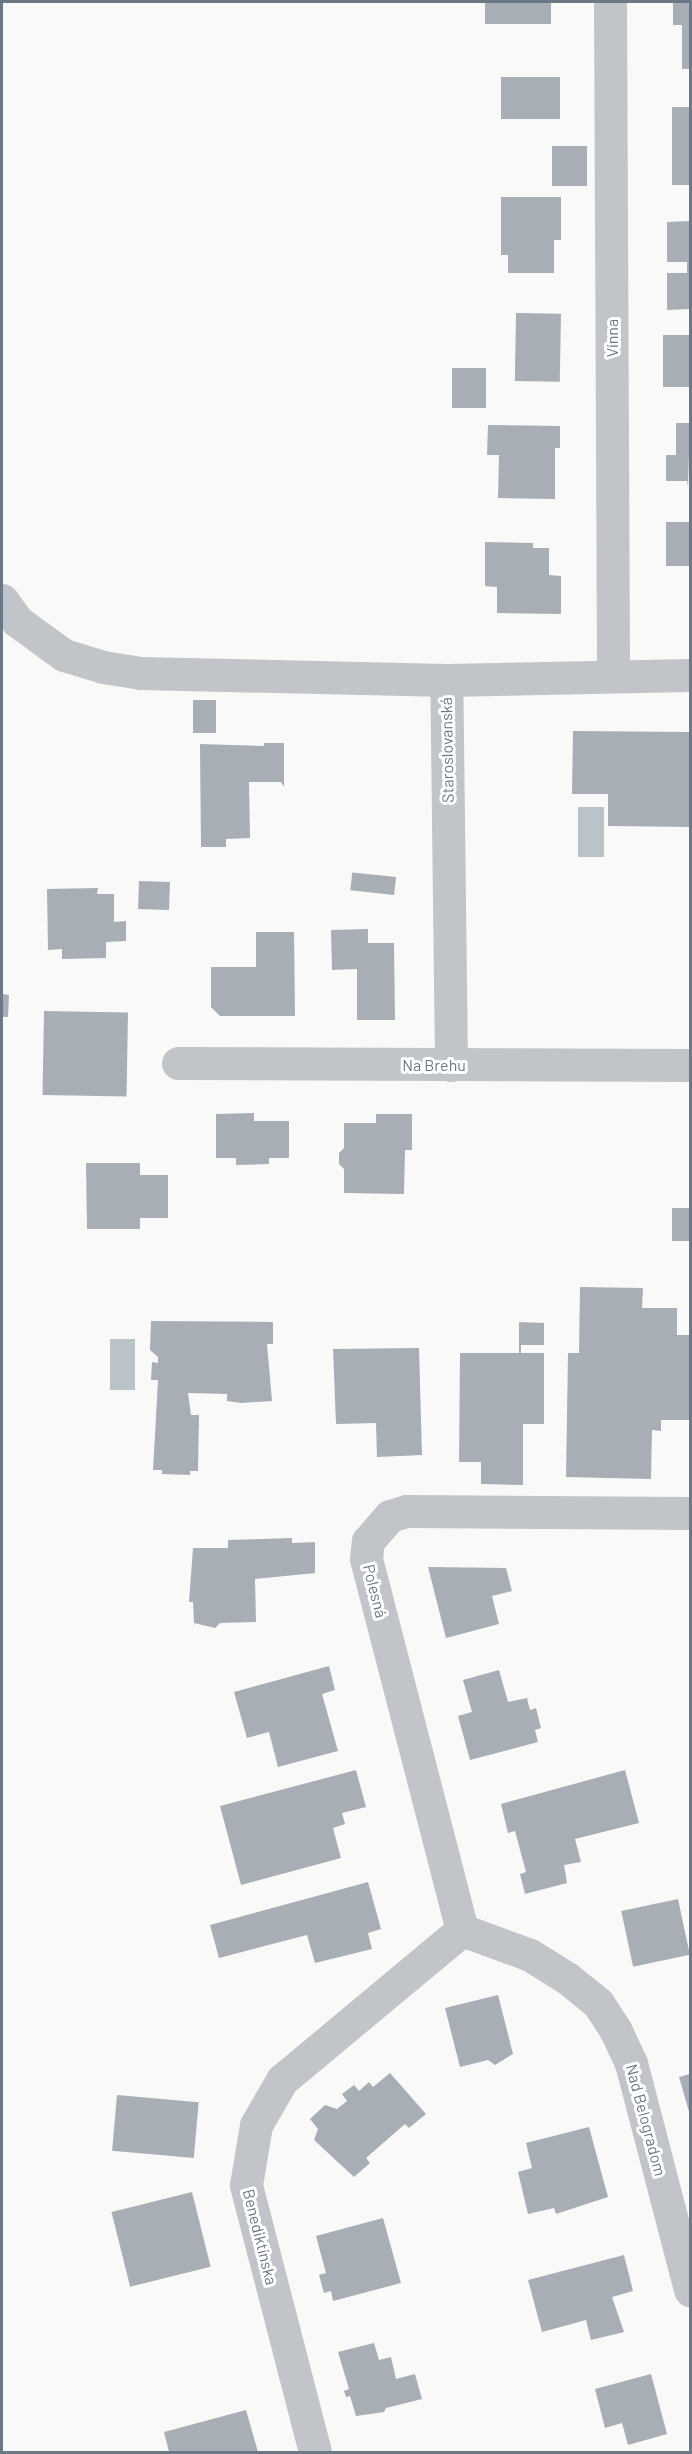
<!DOCTYPE html>
<html>
<head>
<meta charset="utf-8">
<style>
	body { margin:0 }
	#map { position:relative; width:692px; height:2454px; overflow:hidden; background:#f9faf8; font-family:Barlow,sans-serif }
	div>[style] { position:absolute }
	.water>* { inset:0; background:#bac3c8; transform-origin:0 0 }
	.building>* { inset:0; background:#a7aeb5; transform-origin:0 0 }
	.minor>* { height:33px; margin:-16.5px; padding:0 16.5px; transform-origin:16.5px; border-radius:16.5px; background:#c1c5c9 }
	span { translate:-50% -50%; white-space:nowrap; text-align:center; line-height:1.15; -webkit-text-stroke:6px #fff; paint-order:stroke }
	.street-label { font-size:16px; color:#6b7886 }
	.frame { position:absolute; inset:0; border:3px solid #6b7886; pointer-events:none }
</style>
</head>
<body>
<div id="map">
	<div class="water">
		<div style="left:578px;top:807px;width:26px;height:50px"></div>
		<div style="left:110px;top:1339px;width:25px;height:51px"></div>
	</div>
	<div class="building">
		<div style="left:485px;top:2px;width:66px;height:22px"></div>
		<div style="clip-path:polygon(673px 2px,690px 2px,690px 69px,682px 69px,682px 25px,673px 25px)"></div>
		<div style="left:501px;top:77px;width:59px;height:42px"></div>
		<div style="left:672px;top:107px;width:18px;height:78px"></div>
		<div style="left:552px;top:146px;width:35px;height:40px"></div>
		<div style="clip-path:polygon(501px 197px,561px 197px,561px 240px,554px 240px,554px 273px,508px 273px,508px 255px,501px 255px)"></div>
		<div style="clip-path:polygon(690px 221px,690px 309px,667px 310px,667px 273px,687px 273px,687px 262px,667px 262px,667px 222px)"></div>
		<div style="left:516px;top:313px;width:45px;height:68px;rotate:1deg"></div>
		<div style="left:663px;top:335px;width:27px;height:52px"></div>
		<div style="left:452px;top:368px;width:34px;height:40px"></div>
		<div style="clip-path:polygon(676px 423px,690px 423px,688px 486px,687px 481px,666px 481px,666px 455px,676px 455px)"></div>
		<div style="clip-path:polygon(488px 425px,560px 426px,560px 448px,555px 448px,555px 499px,498px 498px,499px 455px,487px 455px)"></div>
		<div style="left:690px;top:522px;width:44px;height:24px;rotate:90deg"></div>
		<div style="clip-path:polygon(485px 542px,533px 543px,533px 548px,549px 548px,549px 575px,561px 576px,561px 614px,497px 613px,497px 587px,485px 586px)"></div>
		<div style="left:193px;top:700px;width:23px;height:33px"></div>
		<div style="clip-path:polygon(573px 731px,690px 732px,690px 827px,608px 826px,608px 794px,572px 794px)"></div>
		<div style="clip-path:polygon(264px 743px,284px 743px,284px 787px,281px 782px,249px 782px,250px 838px,226px 839px,226px 847px,201px 847px,200px 744px,264px 746px)"></div>
		<div style="left:396px;top:877px;width:18px;height:44px;rotate:96deg"></div>
		<div style="left:139px;top:881px;width:31px;height:28px;rotate:2deg"></div>
		<div style="clip-path:polygon(98px 888px,97px 894px,114px 894px,114px 922px,126px 921px,126px 941px,106px 942px,106px 958px,62px 959px,62px 949px,48px 950px,47px 889px)"></div>
		<div style="clip-path:polygon(368px 929px,368px 943px,394px 943px,395px 1020px,357px 1020px,357px 969px,332px 970px,331px 930px)"></div>
		<div style="clip-path:polygon(256px 932px,294px 932px,295px 1016px,220px 1016px,211px 1007px,211px 967px,256px 967px)"></div>
		<div style="clip-path:polygon(2px 994px,9px 995px,8px 1017px,2px 1017px)"></div>
		<div style="left:44px;top:1011px;width:84px;height:84px;rotate:1deg"></div>
		<div style="clip-path:polygon(254px 1113px,254px 1121px,289px 1121px,289px 1158px,269px 1158px,269px 1164px,236px 1165px,236px 1158px,216px 1158px,216px 1114px)"></div>
		<div style="clip-path:polygon(376px 1114px,412px 1114px,412px 1150px,405px 1150px,404px 1194px,344px 1193px,344px 1169px,339px 1164px,339px 1153px,344px 1148px,344px 1123px,376px 1123px)"></div>
		<div style="clip-path:polygon(86px 1163px,140px 1163px,140px 1175px,168px 1175px,168px 1218px,140px 1218px,140px 1229px,87px 1229px)"></div>
		<div style="left:672px;top:1208px;width:18px;height:33px"></div>
		<div style="clip-path:polygon(580px 1287px,643px 1288px,642px 1308px,677px 1308px,677px 1335px,690px 1335px,690px 1420px,661px 1420px,661px 1431px,652px 1430px,651px 1479px,566px 1477px,568px 1353px,579px 1353px)"></div>
		<div style="clip-path:polygon(151px 1321px,273px 1322px,273px 1344px,267px 1344px,272px 1401px,241px 1403px,227px 1401px,227px 1394px,188px 1393px,191px 1415px,199px 1415px,198px 1471px,190px 1471px,190px 1475px,162px 1474px,162px 1470px,153px 1470px,158px 1380px,151px 1380px,152px 1362px,158px 1363px,158px 1357px,150px 1350px)"></div>
		<div style="clip-path:polygon(519px 1322px,544px 1323px,544px 1345px,521px 1345px,521px 1353px,544px 1353px,544px 1424px,523px 1424px,523px 1485px,481px 1484px,481px 1462px,459px 1462px,460px 1353px,519px 1353px)"></div>
		<div style="clip-path:polygon(419px 1348px,422px 1455px,377px 1457px,376px 1423px,336px 1424px,333px 1349px)"></div>
		<div style="clip-path:polygon(292px 1538px,292px 1543px,315px 1542px,315px 1573px,255px 1579px,256px 1622px,220px 1623px,215px 1628px,194px 1623px,193px 1602px,189px 1602px,193px 1548px,228px 1548px,228px 1540px)"></div>
		<div style="clip-path:polygon(428px 1567px,506px 1568px,512px 1591px,492px 1596px,499px 1624px,446px 1638px)"></div>
		<div style="clip-path:polygon(329px 1666px,335px 1690px,322px 1694px,338px 1751px,278px 1767px,269px 1732px,247px 1738px,234px 1692px)"></div>
		<div style="clip-path:polygon(499px 1670px,508px 1702px,527px 1698px,530px 1710px,536px 1708px,541px 1728px,535px 1730px,538px 1742px,470px 1760px,458px 1716px,472px 1712px,463px 1680px)"></div>
		<div style="clip-path:polygon(356px 1770px,366px 1807px,342px 1813px,345px 1824px,333px 1828px,341px 1858px,241px 1885px,220px 1806px)"></div>
		<div style="clip-path:polygon(625px 1770px,639px 1823px,575px 1839px,581px 1862px,564px 1865px,567px 1883px,525px 1894px,520px 1874px,526px 1872px,515px 1831px,508px 1833px,501px 1804px)"></div>
		<div style="clip-path:polygon(368px 1882px,381px 1929px,368px 1933px,372px 1949px,315px 1963px,307px 1935px,219px 1958px,210px 1925px)"></div>
		<div style="left:678px;top:1899px;width:57px;height:58px;rotate:78deg"></div>
		<div style="clip-path:polygon(498px 1995px,513px 2054px,495px 2065px,488px 2060px,460px 2067px,445px 2008px)"></div>
		<div style="clip-path:polygon(390px 2073px,426px 2114px,409px 2128px,405px 2124px,366px 2158px,370px 2163px,354px 2177px,314px 2140px,318px 2129px,310px 2119px,325px 2105px,337px 2109px,347px 2101px,342px 2094px,354px 2085px,359px 2091px,369px 2082px,373px 2087px)"></div>
		<div style="clip-path:polygon(690px 2074px,690px 2115px,679px 2077px)"></div>
		<div style="left:117px;top:2095px;width:82px;height:56px;rotate:5deg"></div>
		<div style="clip-path:polygon(589px 2127px,608px 2197px,556px 2214px,554px 2208px,528px 2214px,518px 2172px,532px 2168px,526px 2143px)"></div>
		<div style="left:192px;top:2192px;width:77px;height:83px;rotate:76deg"></div>
		<div style="clip-path:polygon(383px 2218px,401px 2283px,333px 2301px,331px 2291px,324px 2293px,319px 2275px,326px 2273px,316px 2236px)"></div>
		<div style="clip-path:polygon(624px 2255px,633px 2291px,612px 2297px,624px 2332px,591px 2340px,586px 2320px,542px 2332px,528px 2280px)"></div>
		<div style="clip-path:polygon(374px 2343px,379px 2360px,391px 2357px,396px 2379px,415px 2374px,422px 2399px,386px 2408px,384px 2412px,356px 2416px,350px 2396px,346px 2397px,344px 2391px,349px 2389px,338px 2352px)"></div>
		<div style="clip-path:polygon(651px 2374px,667px 2434px,628px 2445px,622px 2423px,605px 2428px,595px 2389px)"></div>
		<div style="clip-path:polygon(246px 2410px,258px 2452px,169px 2452px,164px 2432px)"></div>
	</div>
	<div class="minor">
		<div style="left:610px;top:2px;width:672px;rotate:89.74deg"></div>
		<div style="left:2px;top:600px;width:26px;rotate:54deg"></div>
		<div style="left:17px;top:621px;width:58px;rotate:35.9deg"></div>
		<div style="left:64px;top:655px;width:41px;rotate:17.1deg"></div>
		<div style="left:103px;top:667px;width:37px;rotate:9deg"></div>
		<div style="left:140px;top:673px;width:306px;rotate:1.3deg"></div>
		<div style="left:178px;top:1063px;width:512px;rotate:0.22deg"></div>
		<div style="left:451px;top:1065px;width:385px;rotate:-90.7deg"></div>
		<div style="left:446px;top:680px;width:244px;rotate:-1.2deg"></div>
		<div style="left:462px;top:1930px;width:383px;rotate:-104.5deg"></div>
		<div style="left:366px;top:1559px;width:18px;rotate:-84deg"></div>
		<div style="left:368px;top:1541px;width:33px;rotate:-49deg"></div>
		<div style="left:390px;top:1516px;width:17px;rotate:-17deg"></div>
		<div style="left:406px;top:1511px;width:284px;rotate:0.4deg"></div>
		<div style="left:462px;top:1930px;width:72px;rotate:20.2deg"></div>
		<div style="left:530px;top:1955px;width:44px;rotate:31.9deg"></div>
		<div style="left:567px;top:1978px;width:40px;rotate:39deg"></div>
		<div style="left:598px;top:2003px;width:33px;rotate:57deg"></div>
		<div style="left:616px;top:2031px;width:35px;rotate:65deg"></div>
		<div style="left:631px;top:2063px;width:235px;rotate:75.4deg"></div>
		<div style="left:315px;top:2452px;width:276px;rotate:-104.5deg"></div>
		<div style="left:246px;top:2185px;width:61px;rotate:-80.5deg"></div>
		<div style="left:256px;top:2125px;width:52px;rotate:-60deg"></div>
		<div style="left:282px;top:2080px;width:234px;rotate:-39.8deg"></div>
	</div>
	<div class="street-label">
		<span style="left:612px;top:338px;rotate:-90deg">Vínna</span>
		<span style="left:447px;top:750px;rotate:-91deg">Staroslovanská</span>
		<span style="left:434px;top:1065px">Na Brehu</span>
		<span style="left:375px;top:1591px;rotate:76deg">Polesná</span>
		<span style="left:646px;top:2120px;rotate:75deg">Nad Belogradom</span>
		<span style="left:260px;top:2237px;rotate:76deg">Benediktínska</span>
	</div>
	<div class="frame"></div>
</div>
</body>
</html>
